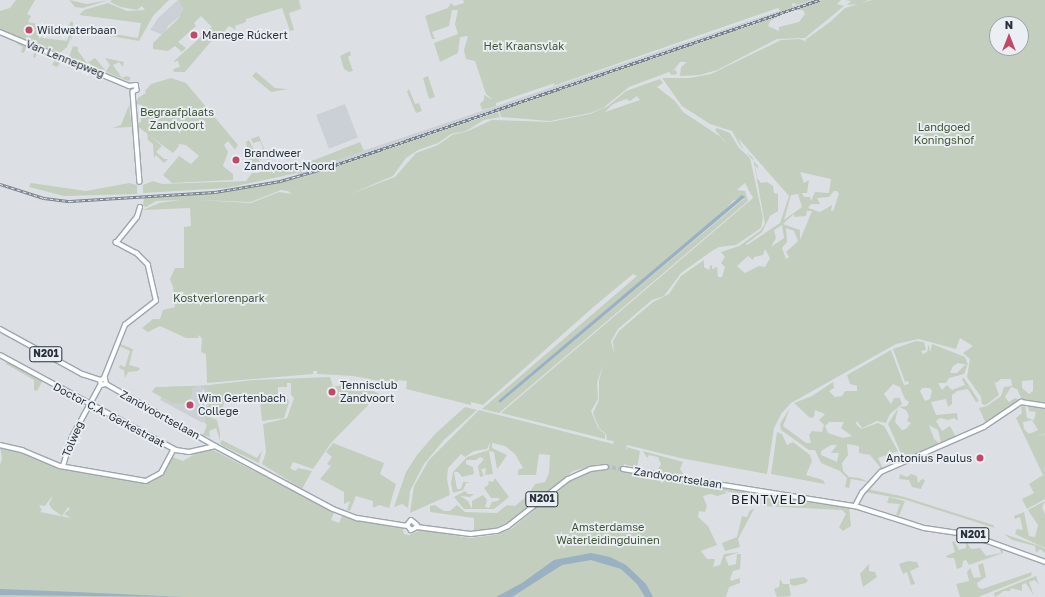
<!DOCTYPE html>
<html>
<head>
<meta charset="utf-8">
<style>
	body { margin:0 }
	#map { position:relative; width:1045px; height:597px; overflow:hidden; background:#dce0e5; font-family:"Golos Text",sans-serif }
	div>[style] { position:absolute }
	.built>* { inset:0; background:#cad0d6; transform-origin:0 0 }
	.green>* { inset:0; background:#c3cebe }
	.water>* { inset:0; background:#99b1c2 }
	.primary-tunnel>* { height:4px; margin-top:-2px; transform-origin:0; background:repeating-linear-gradient(90deg,#b8bdc3 0 4px,transparent 0 6px) }
	.roads { filter:drop-shadow(1px 0 #9ca6af) drop-shadow(-1px 0 #9ca6af) drop-shadow(0 1px #9ca6af) drop-shadow(0 -1px #9ca6af) }
	.secondary>* { height:3.5px; margin:-1.75px; padding:0 1.75px; transform-origin:1.75px; border-radius:1.75px; background:#fff }
	.primary>* { height:4px; margin:-2px; padding:0 2px; transform-origin:2px; border-radius:2px; background:#fff }
	.rail>* { height:2.5px; margin-top:-1.25px; transform-origin:0; background:repeating-linear-gradient(90deg,#ebeff3 0 3px,#77818d 0 6px); box-sizing:border-box; border-block:1px solid #77818d }
	.dots>* { width:11px; height:11px; translate:-50% -50%; box-sizing:border-box; border:2px solid #ebeff3; border-radius:50% }
	span { translate:-50% -50%; white-space:nowrap; text-align:center; line-height:1.15; -webkit-text-stroke:3.5px #ebeff3; paint-order:stroke }
	.shield-label span { padding:1px 3px; background:#ebeff3; border:1px solid; border-radius:3px; -webkit-text-stroke-width:0 }
	.shield-label { font-size:10px; color:#27303a; font-weight:700 }
	.poi-label { font-size:11px; color:#27303a }
	.left { translate:0 -50%; text-align:left }
	.right { translate:-100% -50%; text-align:right }
	.park-label { font-size:11px; color:#3e5436 }
	.street-label { font-size:11px; color:#27303a }
	.quarter-label { font-size:13px; color:#19212a; letter-spacing:1px }
	.north { position:absolute; left:989px; top:16px; width:40px; height:40px; box-sizing:border-box; background:#ebeff3; border:1px solid #9da3a9; border-radius:50%; rotate:0deg; font-size:11px; font-weight:700; line-height:16px; text-align:center; color:#27303a }
	.north::after { content:''; display:block; margin:auto; width:14px; height:18px; background:#c14967; clip-path:polygon(50% 0,100% 100%,50% 72%,0 100%) }
</style>
</head>
<body>
<div id="map">
	<div class="built">
		<div style="clip-path:polygon(178px 0,183px 7px,180px 16px,168px 26px,164px 35px,150px 30px,159px 17px)"></div>
		<div style="clip-path:polygon(812px 0,822px 0,343px 165px,308px 176px,299px 177px,297px 173px)"></div>
		<div style="left:345px;top:104px;width:36px;height:31px;rotate:69deg"></div>
		<div style="clip-path:polygon(211px 385px,211px 407px,203px 423px,160px 400px,166px 387px)"></div>
	</div>
	<div class="green">
		<div style="clip-path:polygon(16px 0,35px 0,27px 14px,31px 16px,28px 22px,47px 26px,39px 25px,36px 29px,37px 35px,43px 38px,67px 41px,70px 22px,73px 22px,73px 34px,70px 45px,72px 34px,67px 47px,60px 53px,0 29px,0 11px,10px 8px)"></div>
		<div style="clip-path:polygon(69px 0,87px 4px,109px 0,83px 8px,75px 7px)"></div>
		<div style="clip-path:polygon(112px 0,169px 0,153px 16px,139px 41px,77px 30px,77px 28px,138px 38px,141px 23px,79px 15px,84px 10px,108px 3px,127px 11px,145px 10px,142px 6px,137px 10px,121px 7px,110px 2px)"></div>
		<div style="clip-path:polygon(178px 0,299px 0,301px 9px,289px 13px,294px 30px,290px 31px,282px 8px,246px 19px,246px 22px,235px 26px,236px 30px,229px 26px,222px 34px,219px 32px,185px 72px,174px 72px,173px 69px,180px 67px,178px 61px,173px 62px,223px 17px,212px 27px,201px 16px,194px 23px,196px 26px,178px 42px,186px 48px,182px 52px,175px 46px,168px 51px,153px 49px,153px 43px,179px 18px,183px 8px)"></div>
		<div style="clip-path:polygon(463px 0,812px 0,793px 6px,797px 4px,792px 3px,793px 8px,781px 12px,778px 8px,553px 86px,555px 83px,496px 103px,496px 106px,482px 110px,480px 104px,484px 100px,484px 95px,493px 100px,486px 94px,475px 61px,466px 59px,464px 50px,468px 36px,460px 37px,458px 53px,440px 62px,434px 43px,458px 34px,455px 24px,458px 10px,452px 10px,449px 26px,432px 32px,435px 39px,432px 39px,425px 16px,448px 8px,451px 3px,454px 6px,464px 3px)"></div>
		<div style="clip-path:polygon(822px 0,841px 0,837px 4px,844px 6px,805px 38px,777px 39px,717px 70px,700px 75px,680px 76px,681px 67px,687px 62px,680px 62px,673px 71px,676px 70px,677px 74px,672px 75px,669px 72px,629px 87px,603px 108px,590px 113px,550px 121px,501px 117px,499px 110px,781px 15px,770px 21px,768px 26px,779px 31px,779px 27px,799px 22px,805px 14px,803px 10px,794px 10px)"></div>
		<div style="clip-path:polygon(evenodd,845px 0,869px 0,860px 3px,872px 0,1045px 0,1045px 403px,1022px 399px,1017px 389px,1011px 387px,1005px 397px,1009px 402px,1015px 398px,1019px 400px,986px 424px,979px 408px,987px 406px,1001px 396px,1004px 387px,1012px 386px,1011px 379px,1001px 379px,996px 383px,994px 381px,999px 395px,986px 405px,982px 404px,981px 397px,967px 377px,970px 359px,963px 353px,973px 346px,960px 338px,956px 349px,919px 339px,896px 344px,791px 403px,781px 414px,774px 428px,767px 474px,680px 458px,627px 445px,626px 449px,627px 450px,627px 447px,640px 451px,637px 468px,624px 464px,623px 472px,708px 484px,743px 491px,752px 495px,723px 491px,727px 493px,717px 496px,711px 494px,703px 496px,707px 506px,705px 512px,699px 511px,698px 517px,708px 526px,717px 545px,701px 551px,707px 559px,715px 559px,713px 567px,720px 565px,724px 554px,740px 552px,725px 557px,729px 566px,736px 564px,737px 554px,741px 554px,740px 569px,733px 571px,730px 579px,731px 581px,740px 578px,740px 583px,729px 587px,726px 597px,0 597px,0 465px,2px 458px,0 446px,26px 453px,56px 466px,142px 483px,152px 482px,158px 477px,172px 457px,183px 461px,200px 451px,211px 449px,327px 508px,334px 513px,331px 520px,339px 523px,342px 516px,402px 527px,404px 534px,409px 535px,422px 530px,470px 538px,495px 535px,511px 529px,574px 478px,585px 473px,606px 470px,606px 464px,599px 464px,573px 471px,508px 522px,493px 529px,474px 531px,474px 518px,430px 512px,430px 506px,435px 505px,444px 511px,450px 511px,457px 505px,465px 512px,497px 513px,507px 505px,515px 506px,528px 495px,535px 484px,545px 482px,549px 473px,550px 455px,539px 454px,536px 475px,518px 475px,518px 470px,523px 468px,515px 454px,505px 446px,492px 443px,492px 448px,507px 455px,501px 464px,497px 469px,494px 452px,489px 451px,493px 474px,485px 475px,486px 468px,481px 469px,484px 476px,480px 477px,478px 466px,484px 459px,480px 457px,476px 460px,466px 460px,466px 464px,473px 467px,474px 474px,462px 477px,458px 472px,454px 472px,457px 489px,461px 489px,463px 482px,470px 482px,466px 483px,463px 490px,453px 493px,451px 483px,453px 472px,467px 457px,489px 450px,490px 442px,487px 449px,474px 451px,465px 457px,461px 454px,448px 468px,447px 479px,450px 495px,410px 513px,414px 486px,429px 460px,479px 410px,613px 444px,614px 441px,607px 440px,606px 434px,599px 428px,593px 413px,599px 400px,599px 381px,603px 365px,597px 383px,598px 399px,591px 411px,598px 428px,605px 434px,605px 439px,501px 413px,753px 198px,745px 183px,737px 190px,745px 191px,748px 201px,499px 413px,482px 409px,637px 276px,633px 274px,590px 310px,483px 405px,471px 402px,471px 405px,406px 389px,407px 381px,399px 380px,395px 384px,353px 376px,317px 374px,317px 371px,313px 371px,313px 374px,207px 383px,206px 354px,201px 352px,202px 339px,199px 335px,198px 338px,186px 338px,160px 326px,148px 332px,142px 328px,153px 319px,160px 319px,163px 310px,175px 307px,173px 287px,170px 279px,175px 268px,184px 268px,184px 227px,191px 226px,190px 208px,143px 210px,159px 203px,180px 200px,156px 201px,146px 207px,143px 206px,144px 197px,218px 193px,308px 176px,498px 112px,500px 117px,484px 120px,466px 131px,451px 134px,438px 143px,418px 150px,406px 158px,393px 176px,348px 195px,395px 177px,416px 153px,438px 145px,452px 135px,468px 131px,492px 120px,550px 122px,590px 114px,608px 106px,626px 91px,660px 79px,663px 83px,657px 87px,675px 101px,683px 112px,721px 137px,727px 145px,724px 140px,715px 130px,717px 128px,730px 133px,739px 148px,750px 158px,763px 218px,761px 228px,736px 245px,719px 247px,712px 251px,681px 273px,664px 296px,652px 300px,618px 329px,611px 341px,614px 353px,613px 341px,619px 331px,653px 302px,669px 294px,681px 276px,704px 260px,704px 267px,709px 270px,710px 266px,712px 265px,712px 269px,717px 267px,718px 277px,722px 277px,725px 267px,721px 263px,725px 257px,721px 252px,739px 246px,760px 231px,765px 224px,753px 158px,741px 147px,732px 131px,710px 124px,682px 106px,662px 78px,690px 78px,711px 74px,781px 40px,800px 39px,807px 42px,805px 40px,830px 22px,845px 8px,858px 4px,847px 5px,851px 1px,845px 0,997px 24px,1021px 24px,1021px 48px,997px 48px,997px 24px,845px 0,637px 96px,640px 100px,605px 112px,613px 104px,626px 99px,630px 101px,637px 96px,845px 0,738px 138px,789px 196px,780px 223px,747px 245px,746px 244px,762px 232px,770px 216px,778px 211px,778px 194px,774px 193px,773px 186px,767px 182px,761px 183px,757px 178px,755px 165px,758px 169px,758px 166px,742px 147px,738px 138px,845px 0,800px 172px,831px 179px,829px 193px,815px 192px,811px 201px,810px 197px,804px 197px,802px 193px,807px 193px,809px 180px,804px 183px,800px 172px,845px 0,281px 190px,288px 191px,292px 194px,279px 192px,251px 203px,197px 200px,251px 202px,281px 190px,845px 0,834px 191px,837px 191px,839px 194px,833px 211px,831px 211px,832px 205px,820px 212px,808px 208px,811px 204px,820px 204px,817px 198px,829px 197px,834px 191px,845px 0,798px 194px,802px 207px,784px 220px,791px 195px,798px 194px,845px 0,745px 198px,500px 403px,498px 401px,718px 217px,734px 200px,745px 198px,845px 0,807px 211px,812px 211px,800px 240px,800px 230px,783px 224px,794px 214px,794px 217px,806px 216px,807px 211px,845px 0,782px 225px,784px 238px,771px 247px,776px 238px,774px 230px,782px 225px,845px 0,786px 228px,794px 231px,798px 241px,786px 252px,789px 257px,786px 259px,782px 248px,787px 242px,786px 228px,845px 0,765px 249px,770px 258px,765px 267px,759px 266px,745px 273px,737px 266px,748px 256px,753px 260px,754px 257px,763px 255px,765px 249px,845px 0,1033px 380px,1033px 391px,1029px 394px,1022px 388px,1022px 381px,1033px 380px,845px 0,53px 495px,49px 504px,52px 509px,62px 516px,68px 507px,70px 509px,64px 514px,71px 518px,40px 512px,42px 510px,39px 505px,45px 506px,53px 495px)"></div>
		<div style="clip-path:polygon(18px 42px,61px 60px,61px 62px,57px 67px,52px 65px,55px 60px,37px 52px,35px 58px,33px 57px,35px 51px,26px 48px,24px 53px,21px 52px,23px 47px,17px 44px)"></div>
		<div style="clip-path:polygon(73px 46px,78px 47px,78px 51px,87px 63px,95px 58px,106px 71px,110px 65px,105px 58px,124px 62px,123px 67px,119px 62px,113px 65px,122px 78px,126px 76px,130px 77px,130px 80px,128px 81px,69px 57px)"></div>
		<div style="clip-path:polygon(350px 51px,351px 55px,348px 57px,353px 71px,349px 72px,344px 69px,340px 56px)"></div>
		<div style="clip-path:polygon(256px 72px,275px 88px,288px 89px,271px 92px,252px 76px)"></div>
		<div style="clip-path:polygon(428px 76px,435px 97px,429px 99px,423px 78px)"></div>
		<div style="clip-path:polygon(171px 78px,186px 83px,238px 145px,235px 150px,228px 141px,224px 145px,228px 152px,223px 166px,233px 174px,233px 180px,172px 183px,163px 175px,179px 156px,191px 164px,199px 156px,186px 145px,178px 144px,179px 146px,173px 153px,137px 126px,137px 123px,141px 122px,142px 105px,136px 104px,138px 98px,146px 93px,145px 91px,151px 84px)"></div>
		<div style="clip-path:polygon(409px 89px,415px 104px,419px 103px,422px 111px,416px 113px,407px 92px)"></div>
		<div style="clip-path:polygon(129px 105px,132px 127px,112px 128px,121px 125px)"></div>
		<div style="clip-path:polygon(147px 133px,162px 146px,156px 152px,164px 159px,168px 159px,164px 163px,156px 155px,154px 158px,153px 144px,148px 140px)"></div>
		<div style="clip-path:polygon(259px 136px,271px 165px,275px 164px,277px 168px,284px 166px,288px 169px,317px 159px,360px 142px,364px 151px,297px 173px,227px 188px,143px 193px,143px 185px,153px 181px,162px 184px,246px 181px,252px 173px,259px 173px,258px 170px,252px 172px,246px 142px,249px 140px,266px 175px,263px 167px,269px 164px,267px 157px,260px 160px,256px 151px,263px 148px,260px 141px,253px 143px,251px 139px)"></div>
		<div style="clip-path:polygon(31px 183px,86px 191px,129px 183px,137px 185px,137px 194px,64px 196px,29px 187px)"></div>
		<div style="clip-path:polygon(evenodd,916px 341px,924px 342px,926px 350px,921px 351px,923px 354px,927px 352px,929px 344px,930px 353px,932px 344px,965px 357px,968px 365px,958px 363px,953px 366px,950px 373px,957px 373px,965px 365px,967px 366px,964px 374px,949px 378px,946px 383px,938px 383px,942px 390px,947px 385px,952px 390px,965px 385px,962px 379px,964px 378px,979px 401px,976px 402px,968px 389px,957px 391px,952px 395px,952px 404px,948px 407px,946px 399px,931px 402px,936px 415px,957px 413px,958px 421px,954px 418px,948px 420px,940px 418px,936px 421px,942px 431px,950px 426px,956px 437px,941px 443px,938px 430px,929px 425px,934px 439px,940px 444px,903px 458px,888px 424px,898px 408px,895px 422px,902px 430px,906px 429px,911px 423px,907px 421px,909px 416px,906px 410px,899px 407px,907px 406px,909px 402px,905px 399px,900px 387px,893px 384px,884px 394px,891px 404px,894px 398px,900px 398px,902px 404px,890px 414px,886px 423px,877px 421px,862px 428px,857px 421px,856px 424px,861px 429px,878px 423px,884px 426px,898px 451px,878px 458px,883px 469px,879px 471px,880px 467px,870px 455px,859px 453px,859px 446px,847px 444px,848px 455px,842px 463px,843px 471px,849px 477px,860px 478px,868px 482px,851px 479px,849px 488px,845px 487px,847px 478px,840px 471px,821px 463px,815px 450px,809px 450px,781px 430px,780px 424px,790px 408px,783px 426px,806px 443px,811px 443px,809px 435px,812px 431px,822px 432px,824px 425px,819px 420px,825px 414px,815px 410px,814px 417px,810px 418px,794px 403px,812px 396px,833px 382px,834px 388px,829px 391px,835px 397px,842px 396px,845px 391px,857px 391px,857px 386px,850px 384px,847px 375px,891px 350px,904px 385px,909px 384px,908px 381px,905px 382px,893px 349px,916px 341px,930px 388px,932px 391px,930px 399px,925px 401px,920px 391px,922px 388px,930px 388px,916px 341px,829px 422px,844px 422px,841px 428px,852px 436px,843px 438px,828px 433px,825px 426px,829px 422px,916px 341px,831px 445px,837px 445px,831px 453px,839px 453px,837px 462px,821px 455px,821px 451px,831px 445px)"></div>
		<div style="clip-path:polygon(118px 343px,133px 349px,129px 365px,140px 368px,138px 371px,128px 372px,125px 378px,124px 370px,119px 368px,120px 365px,125px 367px,130px 351px,117px 345px)"></div>
		<div style="clip-path:polygon(7px 361px,43px 380px,37px 391px,34px 390px,34px 380px,6px 364px)"></div>
		<div style="clip-path:polygon(330px 377px,333px 387px,356px 382px,363px 387px,378px 393px,379px 394px,331px 443px,313px 469px,293px 462px,290px 468px,295px 471px,298px 468px,312px 471px,302px 489px,262px 464px,266px 452px,263px 424px,287px 418px,294px 398px,291px 395px,291px 383px,287px 383px,287px 387px,278px 387px,278px 394px,284px 393px,282px 400px,288px 399px,289px 402px,284px 418px,262px 421px,260px 402px,228px 399px,224px 401px,223px 408px,213px 408px,214px 412px,210px 413px,209px 417px,217px 420px,220px 432px,220px 440px,216px 428px,209px 431px,210px 437px,203px 435px,207px 425px,204px 422px,211px 393px,200px 386px,254px 380px)"></div>
		<div style="clip-path:polygon(198px 386px,192px 389px,192px 395px,187px 404px,172px 403px,152px 392px,155px 387px)"></div>
		<div style="clip-path:polygon(evenodd,1025px 406px,1027px 418px,1034px 420px,1036px 412px,1029px 411px,1028px 406px,1045px 409px,1045px 433px,1036px 437px,1045px 434px,1045px 499px,1027px 509px,1022px 499px,1034px 493px,1029px 484px,1043px 475px,1016px 418px,1022px 413px,1021px 407px,1025px 406px,1032px 420px,1038px 430px,1029px 434px,1024px 429px,1023px 422px,1032px 420px)"></div>
		<div style="clip-path:polygon(465px 407px,477px 410px,444px 440px,424px 464px,410px 491px,408px 508px,402px 504px,394px 507px,406px 472px,417px 455px,435px 434px)"></div>
		<div style="clip-path:polygon(777px 432px,782px 434px,787px 445px,793px 442px,810px 455px,812px 461px,806px 475px,823px 480px,825px 484px,771px 474px)"></div>
		<div style="clip-path:polygon(222px 440px,257px 458px,262px 450px,259px 463px,223px 446px,220px 443px)"></div>
		<div style="clip-path:polygon(333px 443px,384px 463px,380px 474px,396px 484px,389px 508px,379px 505px,373px 508px,373px 501px,356px 496px,350px 511px,347px 510px,350px 501px,344px 504px,344px 492px,320px 479px,331px 466px,327px 464px,332px 457px,326px 452px)"></div>
		<div style="clip-path:polygon(643px 451px,683px 462px,680px 469px,684px 475px,657px 471px,661px 464px,658px 457px,649px 455px,647px 458px)"></div>
		<div style="clip-path:polygon(900px 474px,907px 477px,911px 474px,917px 476px,918px 483px,922px 479px,925px 480px,921px 489px,912px 487px,909px 480px,899px 479px)"></div>
		<div style="clip-path:polygon(495px 478px,509px 497px,494px 509px,464px 509px,454px 497px,465px 491px,468px 494px,474px 494px,470px 497px,460px 496px,468px 501px,472px 509px,472px 501px,483px 495px,487px 500px,485px 507px,489px 508px,492px 502px,498px 501px,500px 498px,491px 498px,484px 488px,489px 484px,488px 481px,493px 482px)"></div>
		<div style="clip-path:polygon(867px 489px,901px 496px,993px 525px,995px 528px,903px 499px,865px 492px)"></div>
		<div style="clip-path:polygon(769px 494px,842px 505px,849px 508px,851px 526px,843px 531px,839px 527px,846px 514px,842px 510px,762px 506px)"></div>
		<div style="clip-path:polygon(889px 497px,905px 501px,899px 516px,896px 515px,900px 504px,887px 503px)"></div>
		<div style="clip-path:polygon(1045px 501px,1042px 507px,1045px 515px,1045px 548px,1015px 534px,1017px 529px,1023px 530px,1020px 517px,1015px 519px,1014px 516px,1024px 512px,1029px 536px,1035px 537px,1038px 525px,1028px 510px)"></div>
		<div style="clip-path:polygon(754px 509px,738px 539px,740px 547px,725px 551px,722px 543px,737px 537px,742px 516px,747px 517px,750px 510px)"></div>
		<div style="clip-path:polygon(1004px 534px,1040px 546px,1045px 549px,1045px 553px,1040px 549px,1036px 553px,1035px 546px,1012px 540px)"></div>
		<div style="clip-path:polygon(954px 541px,959px 550px,966px 548px,966px 541px,971px 549px,980px 548px,986px 556px,1001px 553px,1000px 548px,1003px 549px,1003px 553px,969px 565px,966px 560px,963px 561px,962px 567px,957px 569px,954px 558px,948px 558px,946px 556px,955px 552px,952px 542px)"></div>
		<div style="clip-path:polygon(908px 561px,917px 562px,919px 567px,910px 571px,915px 584px,911px 585px,907px 572px,903px 574px,899px 564px)"></div>
		<div style="clip-path:polygon(983px 563px,986px 577px,977px 583px,978px 587px,982px 589px,1032px 572px,1031px 576px,978px 597px,960px 597px,956px 584px,969px 581px,967px 572px,970px 568px,974px 578px,981px 577px,978px 565px)"></div>
		<div style="clip-path:polygon(869px 564px,869px 571px,875px 572px,877px 577px,863px 587px,860px 574px)"></div>
		<div style="clip-path:polygon(1036px 576px,1039px 585px,1035px 580px,1029px 582px,1034px 596px,1026px 583px,1022px 585px,1022px 591px,1011px 588px,1010px 591px,1004px 591px,995px 597px,994px 593px)"></div>
		<div style="clip-path:polygon(804px 577px,808px 580px,806px 583px,794px 586px,790px 584px,790px 579px)"></div>
		<div style="clip-path:polygon(780px 579px,783px 584px,789px 584px,791px 596px,777px 597px,774px 589px,779px 587px)"></div>
	</div>
	<div class="water">
		<div style="clip-path:polygon(742px 195px,745px 197px,587px 330px,500px 403px,498px 401px)"></div>
		<div style="clip-path:polygon(591px 553px,610px 557px,626px 565px,646px 584px,653px 597px,645px 597px,637px 584px,621px 569px,591px 560px,562px 565px,512px 597px,496px 597px,522px 583px,554px 560px)"></div>
		<div style="clip-path:polygon(0 589px,75px 592px,184px 597px,0 595px)"></div>
	</div>
	<div class="primary-tunnel">
		<div style="left:606px;top:467px;width:17px;rotate:7deg"></div>
	</div>
	<div class="roads">
		<div class="secondary">
			<div style="left:0;top:32px;width:140px;rotate:22.7deg"></div>
			<div style="left:129px;top:86px;width:7px;rotate:-8deg"></div>
			<div style="left:136px;top:85px;width:5px;rotate:79deg"></div>
			<div style="left:137px;top:90px;width:4px;rotate:153deg"></div>
			<div style="left:133px;top:92px;width:90px;rotate:85.6deg"></div>
			<div style="left:104px;top:378px;width:57px;rotate:-68.4deg"></div>
			<div style="left:125px;top:325px;width:39px;rotate:-38deg"></div>
			<div style="left:156px;top:301px;width:37px;rotate:-103deg"></div>
			<div style="left:148px;top:265px;width:16px;rotate:-135deg"></div>
			<div style="left:137px;top:254px;width:24px;rotate:-152deg"></div>
			<div style="left:116px;top:243px;width:33px;rotate:-51deg"></div>
			<div style="left:137px;top:217px;width:10px;rotate:-73deg"></div>
			<div style="left:0;top:445px;width:23px;rotate:13deg"></div>
			<div style="left:22px;top:450px;width:41px;rotate:22.8deg"></div>
			<div style="left:60px;top:466px;width:87px;rotate:9.9deg"></div>
			<div style="left:146px;top:481px;width:17px;rotate:-28deg"></div>
			<div style="left:161px;top:473px;width:27px;rotate:-62deg"></div>
			<div style="left:63px;top:466px;width:30px;rotate:-73deg"></div>
			<div style="left:72px;top:437px;width:60px;rotate:-61.3deg"></div>
			<div style="left:855px;top:506px;width:15px;rotate:-62deg"></div>
			<div style="left:862px;top:493px;width:28px;rotate:-48deg"></div>
			<div style="left:881px;top:472px;width:112px;rotate:-23.6deg"></div>
			<div style="left:984px;top:427px;width:45px;rotate:-34deg"></div>
			<div style="left:1021px;top:402px;width:24px;rotate:9deg"></div>
		</div>
		<div class="primary">
			<div style="left:0;top:329px;width:94px;rotate:28.8deg"></div>
			<div style="left:82px;top:374px;width:19px;rotate:18deg"></div>
			<div style="left:0;top:355px;width:200px;rotate:28.4deg"></div>
			<div style="left:176px;top:450px;width:13px;rotate:9deg"></div>
			<div style="left:189px;top:452px;width:27px;rotate:-13deg"></div>
			<div style="left:215px;top:446px;width:134px;rotate:28.1deg"></div>
			<div style="left:333px;top:509px;width:26px;rotate:21deg"></div>
			<div style="left:357px;top:518px;width:51px;rotate:9.1deg"></div>
			<div style="left:100px;top:380px;width:5px;rotate:-22deg"></div>
			<div style="left:105px;top:378px;width:6px;rotate:81deg"></div>
			<div style="left:100px;top:380px;width:5px;rotate:79deg"></div>
			<div style="left:101px;top:385px;width:5px;rotate:-11deg"></div>
			<div style="left:106px;top:384px;width:125px;rotate:29.6deg"></div>
			<div style="left:623px;top:469px;width:235px;rotate:9.1deg"></div>
			<div style="left:855px;top:506px;width:72px;rotate:17.7deg"></div>
			<div style="left:924px;top:528px;width:48px;rotate:8.5deg"></div>
			<div style="left:971px;top:535px;width:79px;rotate:20deg"></div>
			<div style="left:417px;top:527px;width:54px;rotate:7.4deg"></div>
			<div style="left:471px;top:534px;width:26px;rotate:-7deg"></div>
			<div style="left:497px;top:531px;width:12px;rotate:-24deg"></div>
			<div style="left:508px;top:526px;width:76px;rotate:-38.1deg"></div>
			<div style="left:568px;top:479px;width:24px;rotate:-24deg"></div>
			<div style="left:590px;top:469px;width:16px;rotate:-7deg"></div>
			<div style="left:417px;top:527px;width:7px;rotate:153deg"></div>
			<div style="left:411px;top:530px;width:6px;rotate:-129deg"></div>
			<div style="left:407px;top:525px;width:6px;rotate:-51deg"></div>
			<div style="left:411px;top:520px;width:8px;rotate:40deg"></div>
		</div>
	</div>
	<div class="rail">
		<div style="left:0;top:184px;width:46px;rotate:17.7deg"></div>
		<div style="left:44px;top:198px;width:26px;rotate:7deg"></div>
		<div style="left:70px;top:201px;width:145px;rotate:-3.6deg"></div>
		<div style="left:215px;top:192px;width:66px;rotate:-9.6deg"></div>
		<div style="left:280px;top:181px;width:48px;rotate:-15.8deg"></div>
		<div style="left:326px;top:168px;width:521px;rotate:-18.82deg"></div>
	</div>
	<div class="dots">
		<div style="left:29px;top:30px;background:#c14967"></div>
		<div style="left:194px;top:35px;background:#c14967"></div>
		<div style="left:236px;top:160px;background:#c14967"></div>
		<div style="left:332px;top:392px;background:#c14967"></div>
		<div style="left:190px;top:405px;background:#c14967"></div>
		<div style="left:980px;top:458px;background:#c14967"></div>
	</div>
	<div class="shield-label">
		<span style="left:46px;top:354px">N201</span>
		<span style="left:542px;top:499px">N201</span>
		<span style="left:973px;top:535px">N201</span>
	</div>
	<div class="poi-label">
		<span class="left" style="left:37px;top:30px">Wildwaterbaan</span>
		<span class="left" style="left:202px;top:35px">Manege Rúckert</span>
		<span class="left" style="left:244px;top:160px">Brandweer<br>Zandvoort-Noord</span>
		<span class="left" style="left:340px;top:392px">Tennisclub<br>Zandvoort</span>
		<span class="left" style="left:198px;top:405px">Wim Gertenbach<br>College</span>
		<span class="right" style="left:972px;top:458px">Antonius Paulus</span>
	</div>
	<div class="park-label">
		<span style="left:524px;top:46px">Het Kraansvlak</span>
		<span style="left:177px;top:119px">Begraafplaats<br>Zandvoort</span>
		<span style="left:944px;top:134px">Landgoed<br>Koningshof</span>
		<span style="left:219px;top:298px">Kostverlorenpark</span>
		<span style="left:608px;top:534px">Amsterdamse<br>Waterleidingduinen</span>
	</div>
	<div class="street-label">
		<span style="left:65px;top:59px;rotate:22deg">Van Lennepweg</span>
		<span style="left:109px;top:415px;rotate:28deg">Doctor C.A. Gerkestraat</span>
		<span style="left:160px;top:415px;rotate:29deg">Zandvoortselaan</span>
		<span style="left:73px;top:439px;rotate:-67deg">Tolweg</span>
		<span style="left:678px;top:478px;rotate:9deg">Zandvoortselaan</span>
	</div>
	<div class="quarter-label">
		<span style="left:769px;top:499px">BENTVELD</span>
	</div>
	<div class="north">N</div>
</div>
</body>
</html>
